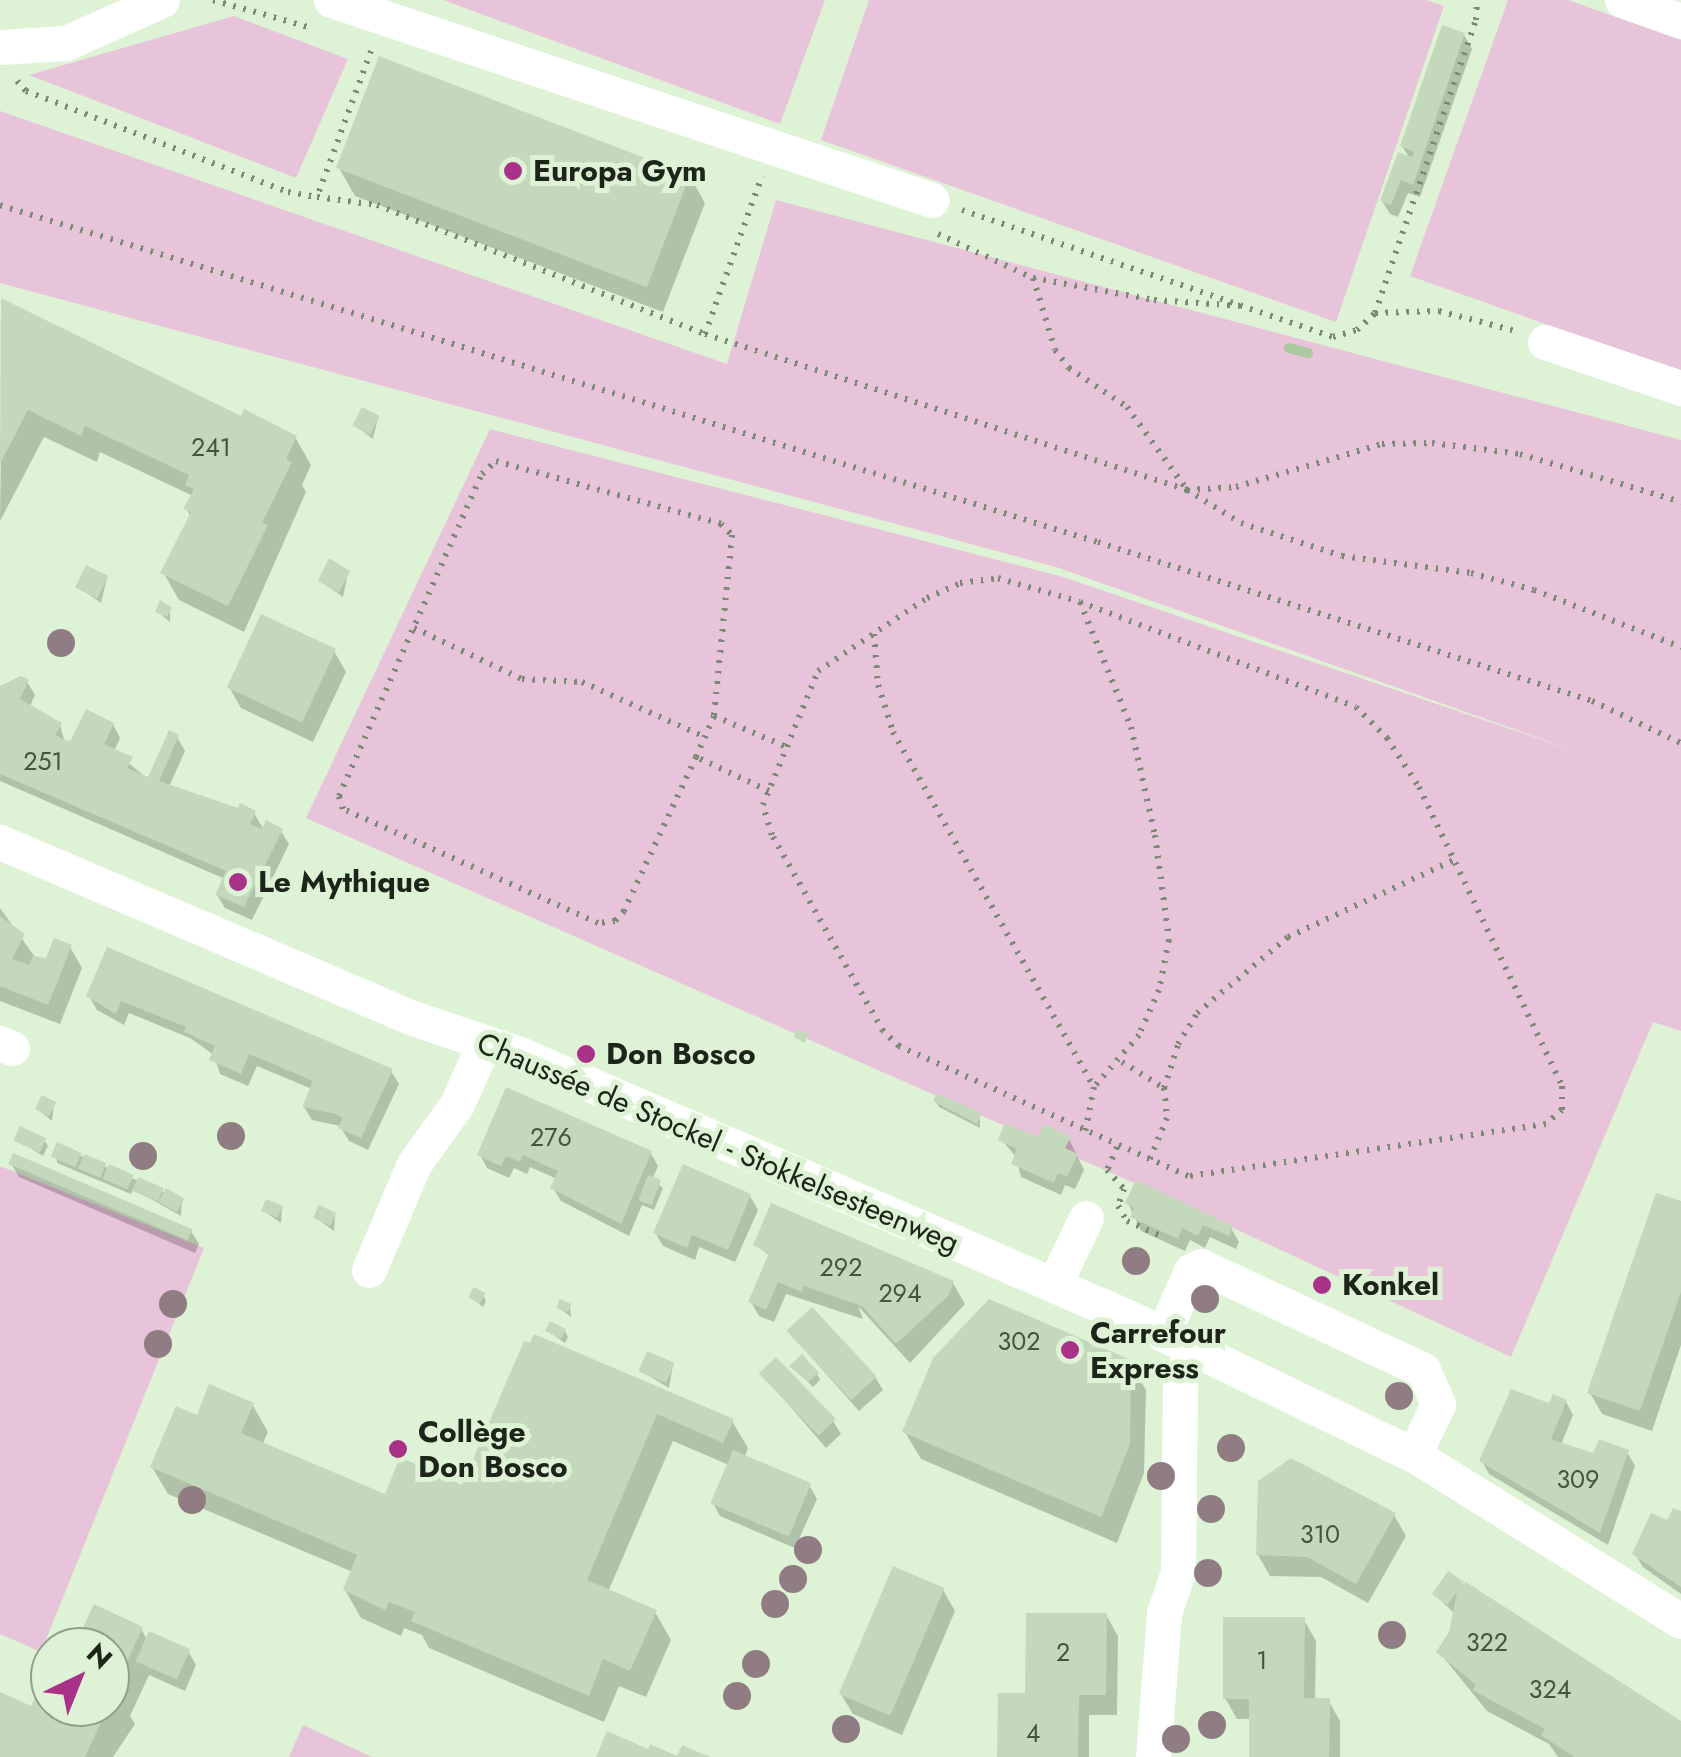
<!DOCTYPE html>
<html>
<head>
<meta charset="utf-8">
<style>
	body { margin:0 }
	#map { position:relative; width:1681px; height:1757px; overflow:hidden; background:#def3d5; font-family:Jost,sans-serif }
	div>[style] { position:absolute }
	.green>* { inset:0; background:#e8c4da }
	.shadow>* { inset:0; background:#0003 }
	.stream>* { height:10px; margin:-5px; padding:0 5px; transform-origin:5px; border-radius:5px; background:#abc89f }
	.building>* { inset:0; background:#c4d8bb; transform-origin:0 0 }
	.path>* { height:6px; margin-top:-3px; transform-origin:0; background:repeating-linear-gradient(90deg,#7b8975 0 2.5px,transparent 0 10.5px) }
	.minor>* { height:35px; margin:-17.5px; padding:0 17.5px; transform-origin:17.5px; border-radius:17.5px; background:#fff }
	.trees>* { width:28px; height:28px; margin:-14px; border-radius:50%; background:#907d84 }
	.dots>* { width:28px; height:28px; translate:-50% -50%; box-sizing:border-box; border:5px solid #def3d5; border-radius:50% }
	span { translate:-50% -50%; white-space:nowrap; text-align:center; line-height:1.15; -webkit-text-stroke:10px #def3d5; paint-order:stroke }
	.number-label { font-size:25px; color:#475242 }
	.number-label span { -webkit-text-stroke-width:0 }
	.poi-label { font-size:30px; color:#1d251a; font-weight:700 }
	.left { translate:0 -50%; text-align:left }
	.street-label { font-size:30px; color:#1d251a }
	.north { position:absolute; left:30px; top:1627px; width:100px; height:100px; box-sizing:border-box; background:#def3d5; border:2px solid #91a18a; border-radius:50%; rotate:43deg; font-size:28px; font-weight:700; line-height:40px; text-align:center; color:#1d251a }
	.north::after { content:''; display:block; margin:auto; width:35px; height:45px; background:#a93188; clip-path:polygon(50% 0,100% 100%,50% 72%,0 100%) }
</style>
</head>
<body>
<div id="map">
	<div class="green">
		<div style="clip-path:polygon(443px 0,825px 0,780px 124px)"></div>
		<div style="clip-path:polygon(869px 0,1426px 0,1444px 6px,1336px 322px,821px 140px)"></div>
		<div style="clip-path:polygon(1508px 0,1568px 0,1681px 40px,1681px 372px,1410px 276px)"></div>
		<div style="clip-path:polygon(234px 16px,348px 59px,296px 178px,29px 75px)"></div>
		<div style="clip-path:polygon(0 111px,727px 364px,776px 200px,1681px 440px,1681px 1031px,1653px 1022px,1511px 1357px,1175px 1201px,306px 818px,490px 429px,1060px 576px,1590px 756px,1056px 567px,0 283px)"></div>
		<div style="clip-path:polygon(0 1166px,204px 1248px,41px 1652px,0 1634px)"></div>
		<div style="clip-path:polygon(303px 1725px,372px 1757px,289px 1757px)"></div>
	</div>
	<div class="shadow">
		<div style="clip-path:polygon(1464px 35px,1472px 49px,1420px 197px,1408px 193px,1398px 217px,1390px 214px,1382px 201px,1410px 159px,1402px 146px)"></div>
		<div style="clip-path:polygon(339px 168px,689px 175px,705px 203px,663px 312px,355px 196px)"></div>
		<div style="clip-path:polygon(3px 302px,242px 419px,295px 437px,311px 465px,302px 485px,306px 492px,244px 632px,179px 600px,163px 572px,191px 517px,186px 509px,193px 496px,100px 452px,97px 462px,44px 437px,0 521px)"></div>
		<div style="clip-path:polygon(378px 418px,373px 439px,356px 426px)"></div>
		<div style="clip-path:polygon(348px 573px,343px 597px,320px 581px)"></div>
		<div style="clip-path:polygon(107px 578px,101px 603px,78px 587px)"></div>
		<div style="clip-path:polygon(170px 610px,170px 622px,157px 611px)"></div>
		<div style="clip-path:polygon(334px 651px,346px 672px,313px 742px,241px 708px,229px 687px)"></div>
		<div style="clip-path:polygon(27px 682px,35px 695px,30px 706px,60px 725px,65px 743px,113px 724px,120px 738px,114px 751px,149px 780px,177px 737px,185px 751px,169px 787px,254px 813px,264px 830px,281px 831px,289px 844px,252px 920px,225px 908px,217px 895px,225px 879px,0 781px,0 689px)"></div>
		<div style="clip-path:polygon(0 908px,35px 957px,47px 961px,70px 947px,82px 968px,60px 1024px,0 1001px)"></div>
		<div style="clip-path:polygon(109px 950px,391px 1071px,399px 1084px,368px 1150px,349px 1141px,340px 1126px,312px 1120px,304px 1107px,312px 1089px,257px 1066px,248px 1086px,220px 1074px,214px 1055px,190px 1038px,129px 1013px,124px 1025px,97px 1010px,89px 996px)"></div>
		<div style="clip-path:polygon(936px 1101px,980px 1115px,980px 1128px,939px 1107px)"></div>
		<div style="clip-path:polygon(54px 1104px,52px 1121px,37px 1109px)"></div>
		<div style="clip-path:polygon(1001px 1139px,1069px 1139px,1084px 1170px,1075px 1189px,1065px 1185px,1061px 1195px,1021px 1177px,1016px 1157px)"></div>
		<div style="clip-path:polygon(17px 1140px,44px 1140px,48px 1146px,43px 1156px)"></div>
		<div style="clip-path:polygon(58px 1146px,182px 1200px,181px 1216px,133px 1189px,131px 1194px,57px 1163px)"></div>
		<div style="clip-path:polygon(650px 1152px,658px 1166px,652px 1180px,663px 1188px,654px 1210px,642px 1205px,629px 1236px,561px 1201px,553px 1188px,557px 1179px,530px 1167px,527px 1174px,514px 1168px,509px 1178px,487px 1168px,480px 1155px)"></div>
		<div style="clip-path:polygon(11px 1164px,191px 1231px,199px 1244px,195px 1253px,19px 1177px)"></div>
		<div style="clip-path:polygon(750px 1196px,758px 1210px,735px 1262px,699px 1247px,695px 1260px,663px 1246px,655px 1232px)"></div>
		<div style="clip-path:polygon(1128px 1203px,1231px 1228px,1239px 1242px,1236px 1249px,1210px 1237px,1205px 1248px,1190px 1240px,1185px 1251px,1141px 1231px)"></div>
		<div style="clip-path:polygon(1681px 1204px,1681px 1345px,1652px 1431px,1602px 1414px,1590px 1393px)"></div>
		<div style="clip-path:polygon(282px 1208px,281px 1223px,264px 1211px)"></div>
		<div style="clip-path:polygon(335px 1215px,334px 1231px,316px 1218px)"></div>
		<div style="clip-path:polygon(756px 1245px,953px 1283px,965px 1304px,910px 1363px,858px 1306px,863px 1319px,786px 1294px,774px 1322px,759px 1316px,751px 1302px,770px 1256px)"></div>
		<div style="clip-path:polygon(483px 1295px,486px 1301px,483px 1307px,471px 1297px)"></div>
		<div style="clip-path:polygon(570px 1306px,571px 1317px,558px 1307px)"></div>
		<div style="clip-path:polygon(548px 1331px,565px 1331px,568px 1337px,565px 1343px)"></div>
		<div style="clip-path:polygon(788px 1331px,875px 1377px,883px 1390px,859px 1411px)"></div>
		<div style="clip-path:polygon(525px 1344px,732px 1421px,748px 1448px,744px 1458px,809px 1485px,817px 1499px,795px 1548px,720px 1516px,713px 1503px,729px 1465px,673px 1441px,608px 1592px,655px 1612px,671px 1640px,646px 1697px,619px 1686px,604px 1722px,429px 1648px,422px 1635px,404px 1628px,401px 1636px,361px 1618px,345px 1590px,353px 1572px,168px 1494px,152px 1467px,198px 1418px,252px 1404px,268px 1432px,262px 1445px,386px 1497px,464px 1488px)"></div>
		<div style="clip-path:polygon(1129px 1362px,1146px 1390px,1144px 1473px,1117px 1543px,921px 1459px,905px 1432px)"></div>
		<div style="clip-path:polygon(673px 1365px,669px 1388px,641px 1371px)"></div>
		<div style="clip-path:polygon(793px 1366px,817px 1374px,820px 1380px,813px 1387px)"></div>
		<div style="clip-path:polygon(764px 1376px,833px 1421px,841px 1434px,826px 1448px)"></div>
		<div style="clip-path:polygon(1566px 1402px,1573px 1415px,1561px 1445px,1594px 1457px,1627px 1452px,1635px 1466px,1608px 1545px,1489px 1474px,1482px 1461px)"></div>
		<div style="clip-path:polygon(1681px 1514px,1681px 1594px,1643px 1567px,1635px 1554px)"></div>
		<div style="clip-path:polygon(1394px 1515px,1406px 1536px,1368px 1603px,1321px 1577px,1270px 1576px,1258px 1555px)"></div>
		<div style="clip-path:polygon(1462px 1584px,1681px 1725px,1681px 1757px,1558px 1757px,1549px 1744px,1487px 1711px,1439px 1652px,1452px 1633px,1453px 1612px,1434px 1594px)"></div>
		<div style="clip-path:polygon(943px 1590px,955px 1611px,902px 1735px,853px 1714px,841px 1694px)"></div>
		<div style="clip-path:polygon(1106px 1615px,1118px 1636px,1117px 1715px,1089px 1715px,1089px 1757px,999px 1757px,1027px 1696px)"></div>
		<div style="clip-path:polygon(1304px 1620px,1316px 1641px,1315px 1700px,1328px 1700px,1340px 1721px,1340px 1757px,1251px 1757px,1252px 1719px,1237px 1719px,1225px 1698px)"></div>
		<div style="clip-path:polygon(141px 1629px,148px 1641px,188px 1651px,196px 1665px,185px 1691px,149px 1675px,130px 1716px,135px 1724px,113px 1757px,0 1757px,0 1695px,32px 1709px,50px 1669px,50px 1707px,110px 1707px,110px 1647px,77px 1647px)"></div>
	</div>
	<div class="stream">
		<div style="left:1289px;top:348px;width:20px;rotate:15deg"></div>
	</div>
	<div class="building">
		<div style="clip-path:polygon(1442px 25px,1465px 33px,1413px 185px,1401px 180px,1391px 205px,1380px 201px,1398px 152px,1412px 157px,1414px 152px,1400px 146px)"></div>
		<div style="left:379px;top:56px;width:333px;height:120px;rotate:21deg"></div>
		<div style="clip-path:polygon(1px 298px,241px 416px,244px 409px,297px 436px,286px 459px,292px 462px,262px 523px,268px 525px,228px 606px,160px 573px,191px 512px,183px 509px,194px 489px,185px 485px,189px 475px,85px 426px,81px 436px,28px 410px,0 464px)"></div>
		<div style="left:362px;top:407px;width:20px;height:21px;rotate:27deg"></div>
		<div style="clip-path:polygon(329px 558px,350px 571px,339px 593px,318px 581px)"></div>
		<div style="left:86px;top:565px;width:25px;height:25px;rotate:26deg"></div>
		<div style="clip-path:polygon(160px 600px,172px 608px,167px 617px,155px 612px)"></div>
		<div style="left:261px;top:614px;width:83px;height:81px;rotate:25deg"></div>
		<div style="clip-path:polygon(21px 676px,29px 680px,20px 699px,62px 723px,55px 735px,70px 742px,86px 709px,114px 723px,104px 744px,133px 757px,127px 768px,148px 777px,169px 730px,179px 735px,159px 781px,238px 808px,240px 803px,256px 811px,250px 824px,262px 829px,266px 820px,283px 829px,244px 907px,215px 895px,226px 871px,0 774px,0 686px)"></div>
		<div style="clip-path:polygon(0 916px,25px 934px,12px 959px,29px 965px,33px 956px,46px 958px,54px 938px,72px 945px,48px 1005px,0 986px)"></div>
		<div style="clip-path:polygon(107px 947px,393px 1069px,361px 1138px,338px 1128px,343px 1118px,336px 1114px,302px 1107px,313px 1081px,249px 1054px,241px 1074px,209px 1060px,215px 1046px,184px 1032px,186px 1027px,121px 1001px,116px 1014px,86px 996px)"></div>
		<div style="clip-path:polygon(797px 1029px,808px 1034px,805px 1043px,794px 1037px)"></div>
		<div style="clip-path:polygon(506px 1087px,652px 1151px,621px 1224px,550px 1188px,558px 1171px,523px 1155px,520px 1162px,506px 1156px,501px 1166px,477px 1155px)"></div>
		<div style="clip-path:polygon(937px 1093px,982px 1113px,977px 1124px,933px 1101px)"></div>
		<div style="left:42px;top:1095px;width:16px;height:16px;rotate:27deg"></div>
		<div style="clip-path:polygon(1005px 1123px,1038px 1137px,1044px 1124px,1071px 1137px,1065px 1148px,1078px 1154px,1067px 1177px,1058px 1173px,1054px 1183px,1011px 1164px,1017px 1149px,998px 1140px)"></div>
		<div style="left:20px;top:1126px;width:29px;height:16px;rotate:25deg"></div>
		<div style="left:57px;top:1142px;width:27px;height:16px;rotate:24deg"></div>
		<div style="left:13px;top:1153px;width:195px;height:12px;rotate:23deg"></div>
		<div style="left:84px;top:1154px;width:24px;height:16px;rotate:22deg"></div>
		<div style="left:109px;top:1164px;width:27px;height:16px;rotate:24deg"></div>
		<div style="clip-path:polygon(683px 1164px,751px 1194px,728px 1250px,692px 1235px,687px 1248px,653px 1233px)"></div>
		<div style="left:648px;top:1175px;width:14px;height:27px;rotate:21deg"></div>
		<div style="left:138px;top:1177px;width:28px;height:15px;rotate:23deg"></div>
		<div style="clip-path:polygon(1136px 1180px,1233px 1226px,1229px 1236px,1203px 1225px,1198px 1236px,1182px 1228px,1178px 1239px,1130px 1217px,1134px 1208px,1125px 1203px)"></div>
		<div style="left:166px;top:1188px;width:21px;height:16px;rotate:29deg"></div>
		<div style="clip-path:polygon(1656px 1193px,1681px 1201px,1681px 1292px,1640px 1411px,1587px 1393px)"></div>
		<div style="left:266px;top:1199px;width:18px;height:13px;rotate:22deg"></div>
		<div style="clip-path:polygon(771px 1203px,954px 1281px,948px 1296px,896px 1344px,862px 1306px,804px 1286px,801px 1292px,778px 1282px,766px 1310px,748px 1302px,769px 1253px,753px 1245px)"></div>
		<div style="left:319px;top:1205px;width:19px;height:14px;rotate:25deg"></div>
		<div style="left:474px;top:1287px;width:13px;height:12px;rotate:29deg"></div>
		<div style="clip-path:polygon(560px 1299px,571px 1304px,568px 1312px,556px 1308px)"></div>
		<div style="clip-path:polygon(989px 1299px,1131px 1360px,1130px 1444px,1101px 1517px,902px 1432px,933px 1358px)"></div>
		<div style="left:812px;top:1307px;width:95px;height:35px;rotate:47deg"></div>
		<div style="left:550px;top:1321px;width:18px;height:11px;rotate:27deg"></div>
		<div style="clip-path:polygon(534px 1334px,734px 1419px,723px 1443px,657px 1414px,587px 1580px,657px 1610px,630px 1671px,603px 1659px,589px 1696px,411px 1621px,415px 1612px,389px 1602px,385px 1610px,343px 1590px,357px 1555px,150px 1467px,176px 1406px,197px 1415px,209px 1384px,254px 1403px,241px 1433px,385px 1494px,400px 1457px,462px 1485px,524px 1341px,530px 1343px)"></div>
		<div style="left:647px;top:1351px;width:30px;height:22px;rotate:23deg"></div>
		<div style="clip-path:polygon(802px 1354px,819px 1373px,808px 1382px,789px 1366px)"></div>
		<div style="left:776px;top:1357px;width:86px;height:24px;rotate:46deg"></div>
		<div style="clip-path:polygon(1511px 1389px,1549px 1403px,1553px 1394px,1567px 1400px,1551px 1439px,1593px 1453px,1599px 1439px,1629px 1450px,1600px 1533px,1479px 1461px)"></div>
		<div style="left:733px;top:1450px;width:85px;height:58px;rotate:23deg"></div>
		<div style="clip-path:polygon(1291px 1458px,1396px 1513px,1356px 1584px,1307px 1557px,1256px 1555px,1258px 1481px)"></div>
		<div style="clip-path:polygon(1673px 1508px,1681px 1511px,1681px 1587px,1632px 1554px,1651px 1513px,1667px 1520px)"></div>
		<div style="left:893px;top:1566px;width:56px;height:139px;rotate:23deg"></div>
		<div style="clip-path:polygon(1448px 1571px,1464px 1582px,1459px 1589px,1466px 1582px,1681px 1721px,1681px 1757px,1574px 1757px,1541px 1735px,1545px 1729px,1472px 1690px,1476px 1685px,1436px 1652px,1449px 1632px,1457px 1592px,1447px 1605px,1432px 1594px)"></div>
		<div style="clip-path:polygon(94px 1604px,143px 1627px,114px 1691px,121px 1694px,115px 1708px,110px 1647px,74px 1647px)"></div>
		<div style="clip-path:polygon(1026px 1613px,1107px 1613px,1106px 1695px,1079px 1695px,1078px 1757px,997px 1757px,998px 1693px,1025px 1693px)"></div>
		<div style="clip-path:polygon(1223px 1617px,1305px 1617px,1304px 1698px,1330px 1698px,1329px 1757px,1249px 1757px,1249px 1699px,1223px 1699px)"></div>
		<div style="left:149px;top:1631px;width:45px;height:33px;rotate:24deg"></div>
		<div style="clip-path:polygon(50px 1663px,50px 1707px,108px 1707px,85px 1757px,0 1757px,0 1692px,31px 1706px)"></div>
		<div style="clip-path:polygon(607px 1731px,648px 1749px,650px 1744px,677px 1756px,682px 1745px,710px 1757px,596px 1757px)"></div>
	</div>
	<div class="path">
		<div style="left:213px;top:0;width:99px;rotate:15.9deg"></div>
		<div style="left:371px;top:51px;width:156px;rotate:110.3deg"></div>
		<div style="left:317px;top:197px;width:61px;rotate:7.6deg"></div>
		<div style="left:377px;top:205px;width:352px;rotate:21.5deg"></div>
		<div style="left:705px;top:334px;width:507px;rotate:17.93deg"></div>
		<div style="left:1187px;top:490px;width:63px;rotate:31.4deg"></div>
		<div style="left:1241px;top:523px;width:106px;rotate:18.1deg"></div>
		<div style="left:1342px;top:556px;width:130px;rotate:7.5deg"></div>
		<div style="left:1471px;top:573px;width:65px;rotate:15.1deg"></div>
		<div style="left:1534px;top:590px;width:158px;rotate:21.2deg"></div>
		<div style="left:17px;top:81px;width:13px;rotate:48deg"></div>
		<div style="left:26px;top:91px;width:281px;rotate:21.1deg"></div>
		<div style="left:288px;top:192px;width:29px;rotate:10deg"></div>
		<div style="left:0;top:205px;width:1149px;rotate:17.06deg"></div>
		<div style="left:1098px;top:542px;width:519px;rotate:17.84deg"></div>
		<div style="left:1592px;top:701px;width:98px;rotate:25.3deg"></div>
		<div style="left:962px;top:210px;width:392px;rotate:18.9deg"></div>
		<div style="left:1333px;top:337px;width:25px;rotate:-16deg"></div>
		<div style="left:1357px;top:330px;width:25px;rotate:-43deg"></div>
		<div style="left:1375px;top:313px;width:310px;rotate:-71deg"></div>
		<div style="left:1476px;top:20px;width:20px;rotate:-87deg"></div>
		<div style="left:938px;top:234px;width:105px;rotate:24.9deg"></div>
		<div style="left:1033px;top:278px;width:123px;rotate:10.3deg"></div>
		<div style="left:1154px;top:300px;width:89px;rotate:3.9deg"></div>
		<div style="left:1033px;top:278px;width:75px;rotate:73deg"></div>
		<div style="left:1055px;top:350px;width:23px;rotate:52deg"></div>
		<div style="left:1069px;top:368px;width:70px;rotate:33.9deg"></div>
		<div style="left:1127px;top:407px;width:102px;rotate:54.1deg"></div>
		<div style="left:1187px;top:490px;width:49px;rotate:-3.5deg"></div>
		<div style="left:1236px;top:487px;width:152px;rotate:-16.4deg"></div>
		<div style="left:1382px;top:444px;width:50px;rotate:-1.1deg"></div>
		<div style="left:1432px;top:443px;width:89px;rotate:7.1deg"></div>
		<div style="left:1520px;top:454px;width:168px;rotate:16.6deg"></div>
		<div style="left:1375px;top:313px;width:64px;rotate:-1.8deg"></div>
		<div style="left:1439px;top:311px;width:80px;rotate:14.6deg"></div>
		<div style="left:705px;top:334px;width:168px;rotate:-70.2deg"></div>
		<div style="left:998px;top:578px;width:85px;rotate:16.3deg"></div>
		<div style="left:1080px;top:602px;width:295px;rotate:20.8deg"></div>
		<div style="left:1356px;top:707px;width:44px;rotate:45deg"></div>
		<div style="left:1387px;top:738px;width:59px;rotate:56.9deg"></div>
		<div style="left:1419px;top:787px;width:331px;rotate:64.4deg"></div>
		<div style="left:1562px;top:1086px;width:24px;rotate:90deg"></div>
		<div style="left:1562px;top:1110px;width:21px;rotate:139deg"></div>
		<div style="left:1546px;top:1124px;width:362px;rotate:171.7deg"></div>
		<div style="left:1188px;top:1176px;width:317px;rotate:-155.8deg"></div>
		<div style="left:899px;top:1046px;width:22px;rotate:-137deg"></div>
		<div style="left:883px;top:1031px;width:225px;rotate:-119.5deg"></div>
		<div style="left:772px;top:835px;width:31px;rotate:-107deg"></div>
		<div style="left:763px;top:805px;width:145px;rotate:-67.7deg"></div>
		<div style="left:818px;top:671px;width:131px;rotate:-33.8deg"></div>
		<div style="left:927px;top:598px;width:36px;rotate:-24deg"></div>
		<div style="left:960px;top:583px;width:38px;rotate:-7deg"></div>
		<div style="left:1080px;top:602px;width:135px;rotate:67.8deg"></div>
		<div style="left:1131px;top:727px;width:111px;rotate:77.5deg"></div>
		<div style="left:1155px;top:835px;width:106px;rotate:82.4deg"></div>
		<div style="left:1169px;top:940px;width:51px;rotate:101.3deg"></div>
		<div style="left:1159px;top:990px;width:49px;rotate:114deg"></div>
		<div style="left:1139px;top:1035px;width:69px;rotate:130.9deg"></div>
		<div style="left:414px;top:628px;width:119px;rotate:25.3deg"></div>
		<div style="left:522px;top:679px;width:60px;rotate:2.9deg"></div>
		<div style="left:582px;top:682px;width:135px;rotate:24.1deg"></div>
		<div style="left:874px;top:634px;width:51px;rotate:85.5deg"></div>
		<div style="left:878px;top:685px;width:49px;rotate:72.3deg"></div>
		<div style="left:893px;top:732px;width:408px;rotate:60.5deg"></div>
		<div style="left:1094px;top:1087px;width:47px;rotate:101.1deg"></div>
		<div style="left:696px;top:757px;width:170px;rotate:115.1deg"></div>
		<div style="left:624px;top:911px;width:13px;rotate:132deg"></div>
		<div style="left:615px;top:921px;width:17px;rotate:173deg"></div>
		<div style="left:598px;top:923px;width:279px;rotate:-155.9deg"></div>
		<div style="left:343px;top:809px;width:14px;rotate:-107deg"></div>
		<div style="left:339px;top:796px;width:352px;rotate:-66.1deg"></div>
		<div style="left:482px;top:474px;width:19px;rotate:-43deg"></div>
		<div style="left:496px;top:461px;width:234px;rotate:15.6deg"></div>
		<div style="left:721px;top:524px;width:16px;rotate:45deg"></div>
		<div style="left:732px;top:535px;width:182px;rotate:95.7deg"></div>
		<div style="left:769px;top:791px;width:81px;rotate:-155deg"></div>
		<div style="left:696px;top:757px;width:45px;rotate:-66.3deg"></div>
		<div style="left:714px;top:716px;width:79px;rotate:23deg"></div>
		<div style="left:1122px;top:1062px;width:49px;rotate:31.8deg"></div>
		<div style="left:1164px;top:1088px;width:30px;rotate:84deg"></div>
		<div style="left:1167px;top:1118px;width:47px;rotate:112.7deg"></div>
		<div style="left:1164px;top:1088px;width:46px;rotate:-72.3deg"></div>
		<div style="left:1178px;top:1044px;width:36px;rotate:-58deg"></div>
		<div style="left:1197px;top:1013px;width:119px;rotate:-39.9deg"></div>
		<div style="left:1288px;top:937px;width:183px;rotate:-24.9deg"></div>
		<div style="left:1117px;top:1147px;width:25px;rotate:113deg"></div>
		<div style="left:1107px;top:1170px;width:25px;rotate:48deg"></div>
		<div style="left:1124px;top:1189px;width:18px;rotate:109deg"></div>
		<div style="left:1118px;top:1206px;width:17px;rotate:59deg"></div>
		<div style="left:1127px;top:1221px;width:40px;rotate:23.4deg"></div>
	</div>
	<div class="minor">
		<div style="left:331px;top:0;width:633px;rotate:18.41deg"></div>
		<div style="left:1622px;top:0;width:63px;rotate:19.6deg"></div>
		<div style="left:0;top:47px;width:66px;rotate:-3.5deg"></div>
		<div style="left:66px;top:43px;width:105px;rotate:-24.1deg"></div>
		<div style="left:1545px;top:342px;width:144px;rotate:18.7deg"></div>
		<div style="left:0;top:842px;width:446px;rotate:23.1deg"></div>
		<div style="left:410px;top:1017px;width:118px;rotate:18.7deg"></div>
		<div style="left:522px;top:1055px;width:662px;rotate:23.39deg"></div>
		<div style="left:1130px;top:1318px;width:315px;rotate:25.8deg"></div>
		<div style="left:1414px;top:1455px;width:314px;rotate:31.9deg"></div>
		<div style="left:0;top:1043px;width:13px;rotate:23deg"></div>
		<div style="left:369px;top:1270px;width:115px;rotate:-67deg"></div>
		<div style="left:414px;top:1164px;width:74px;rotate:-54.4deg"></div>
		<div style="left:457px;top:1104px;width:67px;rotate:-66.1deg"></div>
		<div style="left:1054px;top:1285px;width:74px;rotate:-64.5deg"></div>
		<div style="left:1163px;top:1334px;width:69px;rotate:-66deg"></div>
		<div style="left:1191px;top:1271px;width:11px;rotate:-27deg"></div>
		<div style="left:1201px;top:1266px;width:245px;rotate:25.1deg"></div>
		<div style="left:1423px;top:1370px;width:37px;rotate:66deg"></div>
		<div style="left:1438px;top:1404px;width:56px;rotate:115.2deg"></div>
		<div style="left:1153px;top:1757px;width:144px;rotate:-85.6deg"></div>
		<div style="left:1164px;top:1613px;width:43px;rotate:-71.1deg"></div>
		<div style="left:1178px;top:1572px;width:195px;rotate:-89.4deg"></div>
		<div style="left:1180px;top:1377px;width:32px;rotate:-64deg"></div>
	</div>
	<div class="trees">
		<div style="left:61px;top:643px"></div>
		<div style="left:231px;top:1136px"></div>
		<div style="left:143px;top:1156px"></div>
		<div style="left:1136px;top:1261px"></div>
		<div style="left:1205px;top:1299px"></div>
		<div style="left:173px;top:1304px"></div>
		<div style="left:158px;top:1344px"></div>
		<div style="left:1399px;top:1396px"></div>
		<div style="left:1231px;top:1448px"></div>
		<div style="left:1161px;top:1476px"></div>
		<div style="left:192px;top:1500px"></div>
		<div style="left:1211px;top:1509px"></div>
		<div style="left:808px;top:1550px"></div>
		<div style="left:1208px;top:1573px"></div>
		<div style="left:793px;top:1579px"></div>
		<div style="left:775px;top:1604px"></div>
		<div style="left:1392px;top:1635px"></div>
		<div style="left:756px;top:1664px"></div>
		<div style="left:737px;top:1696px"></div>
		<div style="left:1212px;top:1725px"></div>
		<div style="left:846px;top:1729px"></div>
		<div style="left:1176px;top:1739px"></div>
	</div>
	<div class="dots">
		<div style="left:513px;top:171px;background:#a93188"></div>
		<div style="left:238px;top:882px;background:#a93188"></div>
		<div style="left:586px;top:1054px;background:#a93188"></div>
		<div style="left:1322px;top:1285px;background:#a93188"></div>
		<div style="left:1070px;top:1350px;background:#a93188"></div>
		<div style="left:398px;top:1449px;background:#a93188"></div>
	</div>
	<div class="number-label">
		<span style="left:211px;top:447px">241</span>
		<span style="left:43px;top:761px">251</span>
		<span style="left:551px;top:1137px">276</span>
		<span style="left:841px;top:1267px">292</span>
		<span style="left:900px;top:1293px">294</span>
		<span style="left:1019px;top:1341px">302</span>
		<span style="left:1578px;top:1479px">309</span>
		<span style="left:1320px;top:1534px">310</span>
		<span style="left:1487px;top:1642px">322</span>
		<span style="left:1063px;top:1652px">2</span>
		<span style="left:1262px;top:1660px">1</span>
		<span style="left:1550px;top:1689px">324</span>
		<span style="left:1033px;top:1733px">4</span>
	</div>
	<div class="poi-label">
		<span class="left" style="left:533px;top:171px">Europa Gym</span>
		<span class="left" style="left:258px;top:882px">Le Mythique</span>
		<span class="left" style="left:606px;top:1054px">Don Bosco</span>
		<span class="left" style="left:1342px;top:1285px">Konkel</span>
		<span class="left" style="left:1090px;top:1350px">Carrefour<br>Express</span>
		<span class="left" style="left:418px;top:1449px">Collège<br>Don Bosco</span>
	</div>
	<div class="street-label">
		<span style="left:718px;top:1143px;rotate:23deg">Chaussée de Stockel - Stokkelsesteenweg</span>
	</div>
	<div class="north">N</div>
</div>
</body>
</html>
